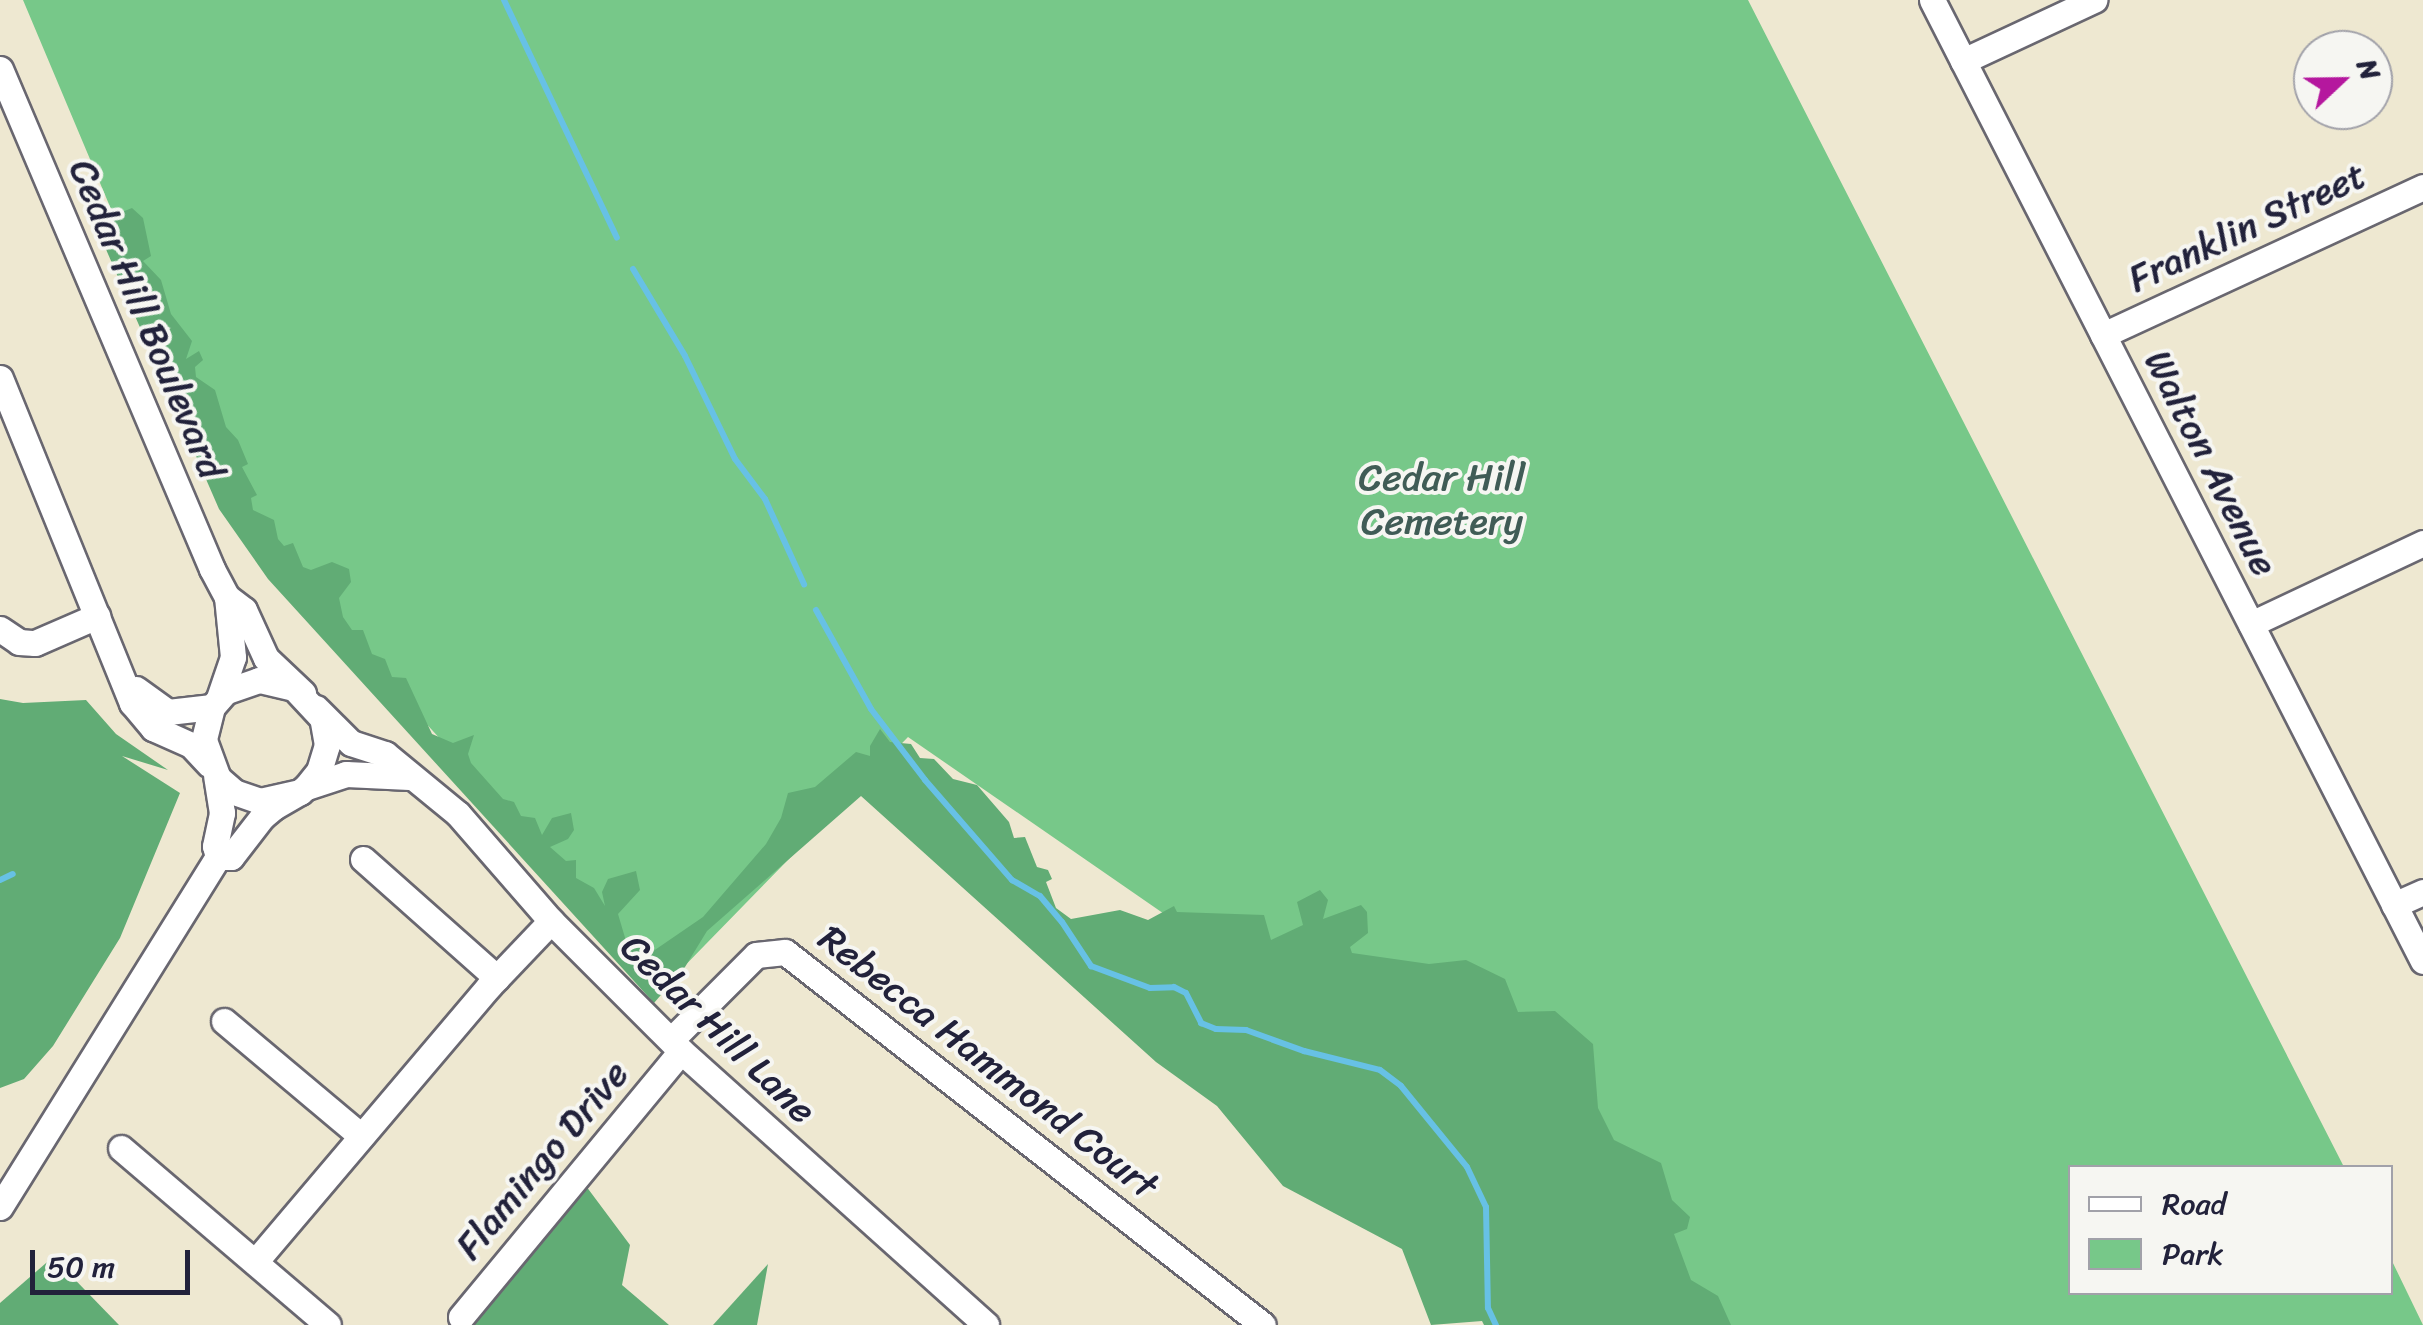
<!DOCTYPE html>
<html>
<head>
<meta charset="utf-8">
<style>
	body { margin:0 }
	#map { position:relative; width:2423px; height:1325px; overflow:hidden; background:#eee8d1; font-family:Sriracha,sans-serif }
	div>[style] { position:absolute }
	.green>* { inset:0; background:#77c889 }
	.forest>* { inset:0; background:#61ac75 }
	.stream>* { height:6px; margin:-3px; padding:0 3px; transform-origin:3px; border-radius:3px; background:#67c1e5 }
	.roads { filter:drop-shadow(2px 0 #696770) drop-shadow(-2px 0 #696770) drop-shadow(0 2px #696770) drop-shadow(0 -2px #696770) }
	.street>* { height:25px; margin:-12.5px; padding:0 12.5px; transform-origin:12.5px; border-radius:12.5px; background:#fff }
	span { translate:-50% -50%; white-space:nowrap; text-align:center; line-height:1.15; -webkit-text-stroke:8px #f6f6f2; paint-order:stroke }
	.street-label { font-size:38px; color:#22223b }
	.park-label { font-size:38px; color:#405c56 }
	.legend { position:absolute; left:2068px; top:1165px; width:325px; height:130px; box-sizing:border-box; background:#f6f6f2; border:2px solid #a1a1a9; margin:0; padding:12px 18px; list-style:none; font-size:30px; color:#22223b }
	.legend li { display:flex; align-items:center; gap:20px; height:50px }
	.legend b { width:50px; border:2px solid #a1a1a9 }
	.north { position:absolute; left:2293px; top:30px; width:100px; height:100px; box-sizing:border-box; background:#f6f6f2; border:2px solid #a1a1a9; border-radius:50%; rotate:68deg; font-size:28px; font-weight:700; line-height:40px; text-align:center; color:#22223b }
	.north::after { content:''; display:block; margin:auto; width:35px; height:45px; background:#b5179e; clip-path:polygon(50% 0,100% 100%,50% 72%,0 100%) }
	.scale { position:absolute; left:30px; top:1250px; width:160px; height:45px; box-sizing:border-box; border:5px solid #22223b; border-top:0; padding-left:12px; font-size:30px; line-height:35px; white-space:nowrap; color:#22223b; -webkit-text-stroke:8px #f6f6f2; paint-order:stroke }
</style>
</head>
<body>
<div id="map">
	<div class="green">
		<div style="clip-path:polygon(23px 0,1748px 0,2344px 1167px,2070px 1168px,2070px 1292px,2390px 1292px,2391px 1259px,2423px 1325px,1556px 1325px,1516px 1157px,908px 737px,665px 986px,301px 586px,259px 531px,196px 411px)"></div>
	</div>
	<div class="forest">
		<div style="clip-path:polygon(132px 208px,143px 218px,151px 256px,143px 261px,161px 280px,171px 314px,192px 341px,186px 359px,199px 351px,203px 360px,195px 367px,196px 377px,215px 390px,226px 427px,238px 440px,248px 464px,242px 467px,257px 495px,251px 498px,253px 510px,274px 520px,278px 539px,284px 546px,293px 543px,303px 567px,311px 570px,332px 562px,349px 569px,351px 582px,339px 598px,343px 617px,352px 630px,363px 630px,372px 654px,385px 659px,392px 677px,406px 678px,432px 734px,453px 743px,474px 735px,468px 754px,471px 763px,503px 799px,514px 802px,521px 816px,535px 818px,542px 835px,552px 818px,571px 813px,574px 830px,568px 839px,550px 847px,566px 861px,576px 860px,576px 878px,594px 888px,605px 906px,602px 892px,608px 879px,636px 871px,640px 890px,618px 914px,626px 941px,636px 940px,649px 954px,703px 917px,766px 844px,781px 818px,788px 793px,815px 787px,856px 752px,870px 756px,870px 746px,880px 729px,890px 742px,911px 744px,920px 758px,934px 759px,953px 779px,977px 785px,1009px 822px,1014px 838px,1025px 837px,1037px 867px,1048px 870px,1052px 879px,1046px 882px,1056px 908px,1071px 919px,1120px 910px,1148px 920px,1174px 906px,1177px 912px,1264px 915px,1271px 940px,1303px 925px,1297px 902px,1320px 890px,1328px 900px,1323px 919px,1361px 905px,1367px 912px,1368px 933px,1350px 947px,1352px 953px,1429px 964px,1466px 960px,1505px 979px,1518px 1012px,1555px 1011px,1593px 1044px,1598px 1108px,1614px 1140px,1661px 1163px,1672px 1200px,1690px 1217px,1687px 1229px,1674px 1234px,1691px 1280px,1718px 1296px,1731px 1325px,1484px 1325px,1482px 1321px,1431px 1325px,1402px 1249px,1283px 1186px,1217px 1106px,1156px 1062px,861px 796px,707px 931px,685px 967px,654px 1003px,268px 579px,219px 509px,98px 231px,107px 225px,105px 219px)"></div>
		<div style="clip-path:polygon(0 699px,23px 703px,86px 700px,116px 734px,168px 770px,122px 756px,180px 793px,120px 938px,53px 1046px,24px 1079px,0 1088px)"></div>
		<div style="clip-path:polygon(583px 1182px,630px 1245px,622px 1285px,669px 1325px,471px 1325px)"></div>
		<div style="clip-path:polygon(53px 1257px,119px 1325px,0 1325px,0 1303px)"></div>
		<div style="clip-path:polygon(768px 1264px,757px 1325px,713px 1325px)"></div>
	</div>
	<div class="stream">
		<div style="left:504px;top:0;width:263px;rotate:64.6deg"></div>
		<div style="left:633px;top:269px;width:101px;rotate:59.1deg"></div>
		<div style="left:685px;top:356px;width:114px;rotate:64.1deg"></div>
		<div style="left:735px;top:459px;width:50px;rotate:53.1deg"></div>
		<div style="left:765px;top:499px;width:94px;rotate:65.4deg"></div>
		<div style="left:816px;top:610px;width:113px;rotate:60.9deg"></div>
		<div style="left:871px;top:709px;width:89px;rotate:52.7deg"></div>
		<div style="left:925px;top:780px;width:133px;rotate:49deg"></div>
		<div style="left:1012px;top:880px;width:32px;rotate:30deg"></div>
		<div style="left:1040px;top:896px;width:34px;rotate:50deg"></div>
		<div style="left:1062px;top:922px;width:53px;rotate:56.6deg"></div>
		<div style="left:1091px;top:966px;width:63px;rotate:20.4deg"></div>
		<div style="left:1150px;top:988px;width:24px;rotate:-2deg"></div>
		<div style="left:1174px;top:987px;width:13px;rotate:27deg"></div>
		<div style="left:1186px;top:993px;width:34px;rotate:63deg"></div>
		<div style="left:1201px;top:1023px;width:16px;rotate:22deg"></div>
		<div style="left:1216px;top:1029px;width:30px;rotate:2deg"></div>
		<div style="left:1246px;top:1030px;width:62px;rotate:19.9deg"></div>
		<div style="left:1304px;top:1051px;width:78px;rotate:14deg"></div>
		<div style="left:1380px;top:1070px;width:26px;rotate:37deg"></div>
		<div style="left:1401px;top:1086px;width:104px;rotate:50.8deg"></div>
		<div style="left:1467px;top:1167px;width:44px;rotate:64.6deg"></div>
		<div style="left:1486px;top:1207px;width:101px;rotate:88.9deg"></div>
		<div style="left:1488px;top:1308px;width:19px;rotate:65deg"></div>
		<div style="left:0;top:880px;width:14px;rotate:-25deg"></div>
	</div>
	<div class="roads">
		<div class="street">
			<div style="left:1932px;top:0;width:1079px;rotate:62.94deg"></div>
			<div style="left:1963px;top:61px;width:145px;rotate:-25deg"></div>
			<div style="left:0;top:69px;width:543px;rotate:67.02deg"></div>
			<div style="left:212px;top:569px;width:32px;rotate:62deg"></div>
			<div style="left:227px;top:597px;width:21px;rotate:37deg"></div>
			<div style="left:244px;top:610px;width:53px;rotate:65.4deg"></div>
			<div style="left:266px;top:658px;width:51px;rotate:43.4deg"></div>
			<div style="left:2103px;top:335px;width:353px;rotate:-24.8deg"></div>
			<div style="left:0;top:378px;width:351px;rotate:67.9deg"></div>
			<div style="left:132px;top:703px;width:33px;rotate:50deg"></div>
			<div style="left:153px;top:728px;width:42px;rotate:24.1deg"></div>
			<div style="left:191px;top:745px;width:26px;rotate:47deg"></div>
			<div style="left:2251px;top:624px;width:190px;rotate:-25.2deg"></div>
			<div style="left:0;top:629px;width:23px;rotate:34deg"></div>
			<div style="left:19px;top:642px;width:16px;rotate:4deg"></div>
			<div style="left:35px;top:643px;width:68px;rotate:-23.5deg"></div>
			<div style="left:136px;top:689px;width:39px;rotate:36deg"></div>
			<div style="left:168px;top:712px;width:44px;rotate:-6.5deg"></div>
			<div style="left:219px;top:698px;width:43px;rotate:-71.1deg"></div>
			<div style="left:233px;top:657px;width:60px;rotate:-95.7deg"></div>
			<div style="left:316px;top:708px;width:49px;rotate:45deg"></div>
			<div style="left:351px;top:743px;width:36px;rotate:18deg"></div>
			<div style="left:385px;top:754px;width:94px;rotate:39.4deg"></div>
			<div style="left:458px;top:814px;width:142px;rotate:49deg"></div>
			<div style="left:551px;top:921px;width:184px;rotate:45deg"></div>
			<div style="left:681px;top:1051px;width:410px;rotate:41.9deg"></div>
			<div style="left:307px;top:787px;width:41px;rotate:-18.4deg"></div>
			<div style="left:346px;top:774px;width:63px;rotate:2.7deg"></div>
			<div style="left:218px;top:857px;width:13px"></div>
			<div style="left:231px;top:857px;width:51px;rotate:-52.2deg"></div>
			<div style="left:262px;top:817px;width:16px;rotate:-40deg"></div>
			<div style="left:274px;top:807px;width:30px;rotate:-30deg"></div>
			<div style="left:300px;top:792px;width:8px;rotate:-40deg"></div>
			<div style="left:306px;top:787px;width:21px;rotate:-51deg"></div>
			<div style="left:319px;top:771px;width:27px;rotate:-73deg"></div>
			<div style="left:327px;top:745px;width:27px;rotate:-100deg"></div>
			<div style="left:322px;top:718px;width:41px;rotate:-133deg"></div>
			<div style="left:294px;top:688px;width:36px;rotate:-167deg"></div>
			<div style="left:259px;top:680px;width:36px;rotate:161deg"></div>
			<div style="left:225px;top:692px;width:20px;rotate:131deg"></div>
			<div style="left:212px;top:707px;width:34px;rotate:104deg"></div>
			<div style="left:204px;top:740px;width:40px;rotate:69.8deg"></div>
			<div style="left:218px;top:778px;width:21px;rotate:41deg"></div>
			<div style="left:234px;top:792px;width:28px;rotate:19deg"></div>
			<div style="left:260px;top:801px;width:41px;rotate:-12.7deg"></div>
			<div style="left:363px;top:859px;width:179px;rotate:41.6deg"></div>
			<div style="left:2394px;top:905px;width:32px;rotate:-24deg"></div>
			<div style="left:224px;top:1021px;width:179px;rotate:40deg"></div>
			<div style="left:671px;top:1040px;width:120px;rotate:-45deg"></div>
			<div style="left:756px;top:955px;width:29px;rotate:-6deg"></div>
			<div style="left:785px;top:952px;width:606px;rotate:37.97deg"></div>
			<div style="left:121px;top:1148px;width:272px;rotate:40.5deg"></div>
			<div style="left:0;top:1207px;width:412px;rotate:-58.1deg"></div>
			<div style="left:218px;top:857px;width:11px;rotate:-105deg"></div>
			<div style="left:215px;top:846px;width:34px;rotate:-78deg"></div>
			<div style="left:222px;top:813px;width:37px;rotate:-99deg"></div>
			<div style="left:255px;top:1262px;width:362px;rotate:-49.7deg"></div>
			<div style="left:489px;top:986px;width:90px;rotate:-46.4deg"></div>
			<div style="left:461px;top:1317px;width:345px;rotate:-50.4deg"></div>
		</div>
	</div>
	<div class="street-label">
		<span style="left:2247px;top:227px;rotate:-25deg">Franklin Street</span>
		<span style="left:147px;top:319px;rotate:67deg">Cedar Hill Boulevard</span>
		<span style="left:2211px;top:463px;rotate:63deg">Walton Avenue</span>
		<span style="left:718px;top:1029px;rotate:44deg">Cedar Hill Lane</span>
		<span style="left:988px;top:1062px;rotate:38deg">Rebecca Hammond Court</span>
		<span style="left:542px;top:1160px;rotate:-50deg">Flamingo Drive</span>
	</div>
	<div class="park-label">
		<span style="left:1442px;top:500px">Cedar Hill<br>Cemetery</span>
	</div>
	<ul class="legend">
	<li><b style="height:12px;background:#fff"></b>Road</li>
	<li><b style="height:28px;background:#77c889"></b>Park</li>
	</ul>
	<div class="north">N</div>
	<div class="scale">50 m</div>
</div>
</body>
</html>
